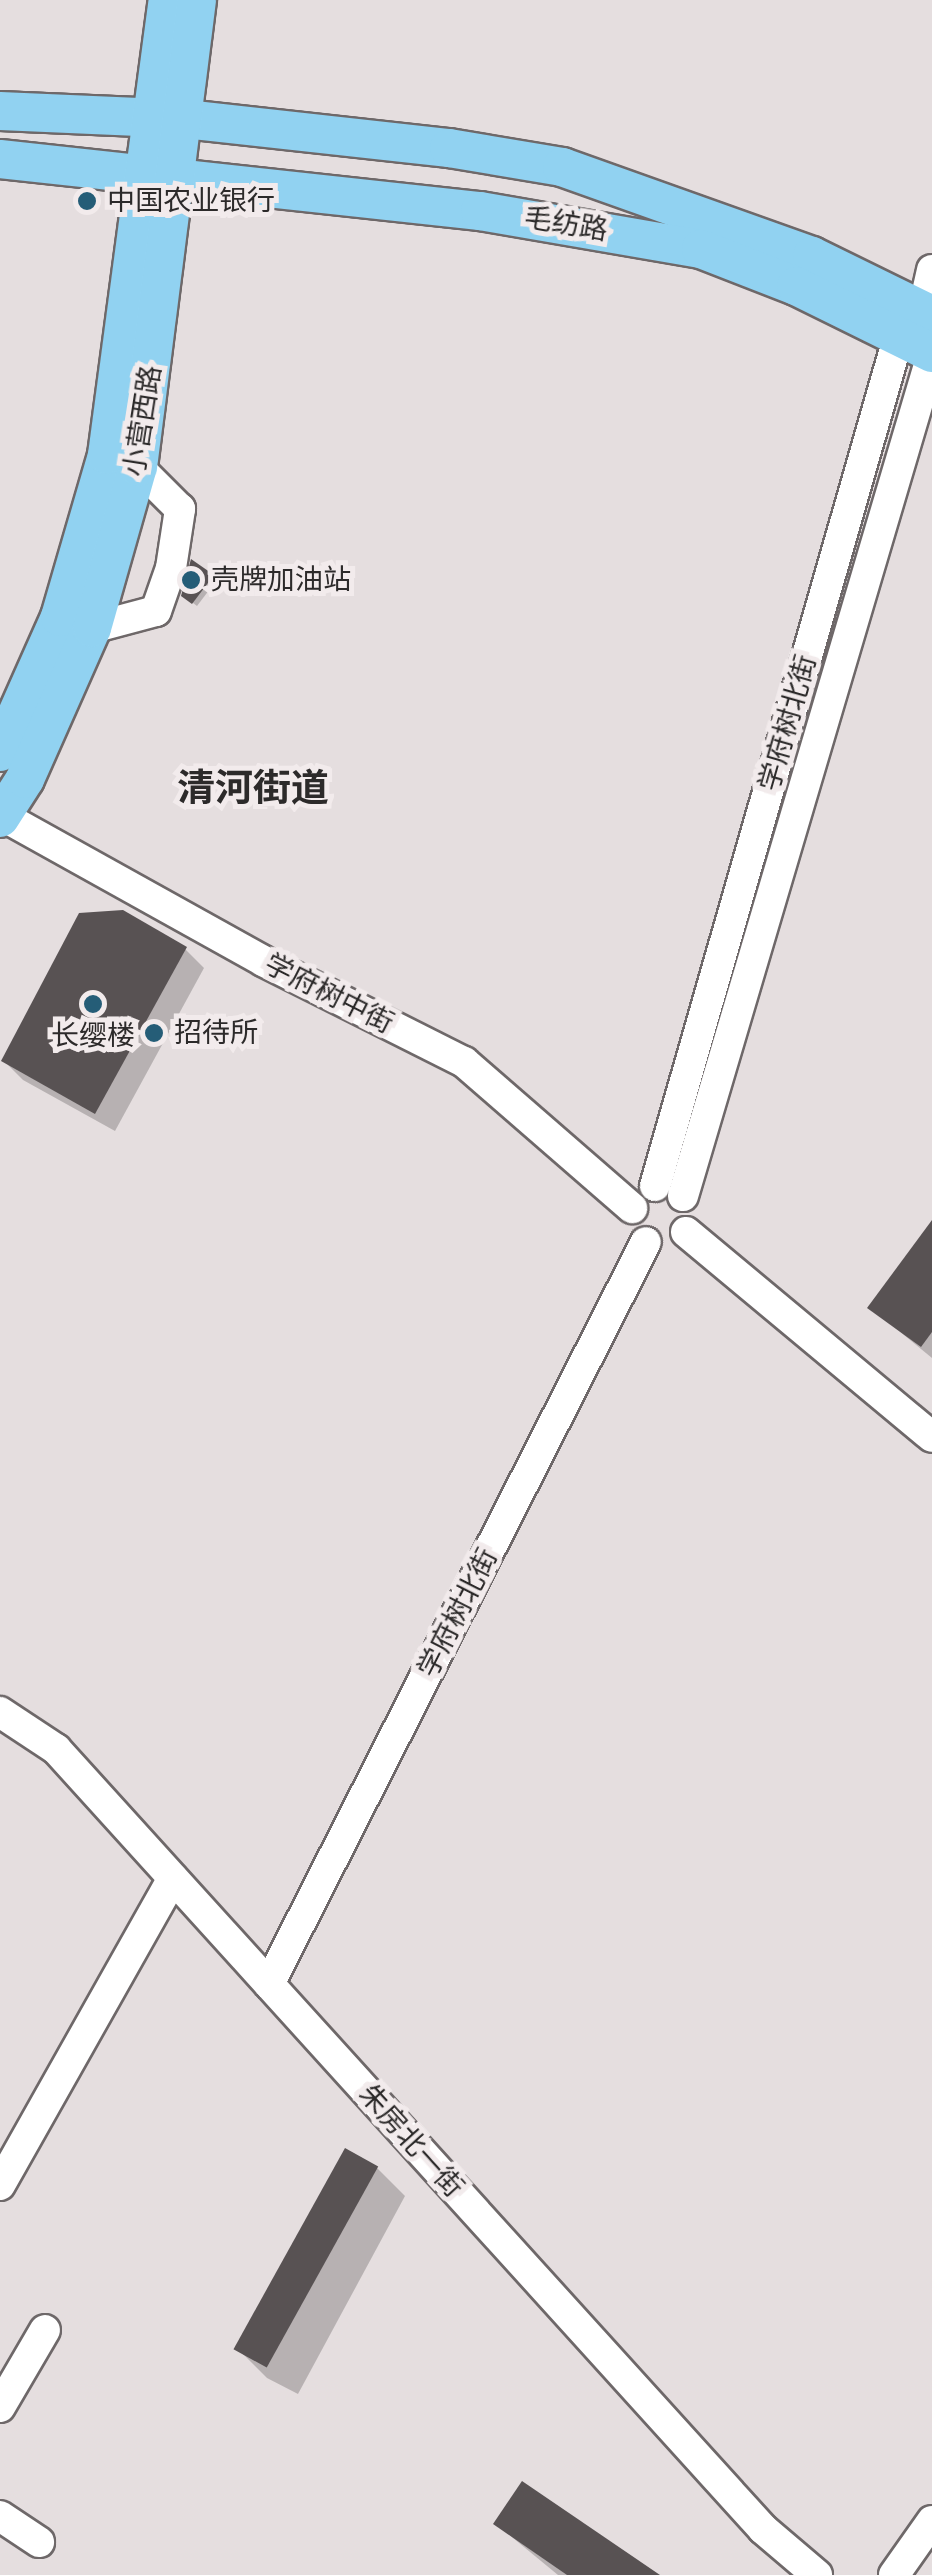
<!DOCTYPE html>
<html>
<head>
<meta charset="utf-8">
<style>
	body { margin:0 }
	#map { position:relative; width:932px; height:2575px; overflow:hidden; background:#e5dedf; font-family:"Work Sans","Noto Sans SC",sans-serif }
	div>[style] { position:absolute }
	.shadow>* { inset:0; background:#0003 }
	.building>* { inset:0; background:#585253; transform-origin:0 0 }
	.roads { filter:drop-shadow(2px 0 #6e6869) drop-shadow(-2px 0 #6e6869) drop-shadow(0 2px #6e6869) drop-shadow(0 -2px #6e6869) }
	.minor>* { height:30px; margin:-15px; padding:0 15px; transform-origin:15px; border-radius:15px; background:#fff }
	.major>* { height:38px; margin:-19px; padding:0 19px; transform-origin:19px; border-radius:19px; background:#91d2f1 }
	.dots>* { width:28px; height:28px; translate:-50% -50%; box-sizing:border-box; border:5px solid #f2ebec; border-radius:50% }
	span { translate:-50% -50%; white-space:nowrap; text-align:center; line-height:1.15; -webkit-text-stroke:10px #f2ebec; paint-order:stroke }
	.poi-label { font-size:28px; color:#2c2a2a }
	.left { translate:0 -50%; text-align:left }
	.street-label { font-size:28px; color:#2c2a2a }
	.district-label { font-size:38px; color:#2c2a2a; font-weight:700 }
</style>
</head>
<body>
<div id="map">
	<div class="shadow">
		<div style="clip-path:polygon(212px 577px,216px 581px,197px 606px,188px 599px)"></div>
		<div style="clip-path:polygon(185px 949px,204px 968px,115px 1131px,23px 1080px,4px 1061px)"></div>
		<div style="clip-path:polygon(932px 1224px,932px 1358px,871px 1308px)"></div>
		<div style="clip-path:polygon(346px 2151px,377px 2168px,405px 2196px,298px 2394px,267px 2378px,239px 2350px)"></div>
		<div style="clip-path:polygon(496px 2524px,656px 2575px,558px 2575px)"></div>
	</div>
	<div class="building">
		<div style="clip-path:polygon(191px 559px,214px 575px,192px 604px,181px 596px)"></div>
		<div style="clip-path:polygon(123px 910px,187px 947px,95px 1114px,1px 1061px,79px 913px)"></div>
		<div style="clip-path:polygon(932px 1220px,932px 1332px,921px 1347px,867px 1308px)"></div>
		<div style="left:345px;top:2148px;width:38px;height:230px;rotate:29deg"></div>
		<div style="clip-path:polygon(522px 2481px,660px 2575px,567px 2575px,493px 2524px)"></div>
	</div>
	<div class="roads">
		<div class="minor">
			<div style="left:927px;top:329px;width:19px;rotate:-102deg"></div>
			<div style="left:923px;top:310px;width:41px;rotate:-77.3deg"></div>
			<div style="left:92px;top:628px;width:66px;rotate:-14.9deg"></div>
			<div style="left:156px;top:611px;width:46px;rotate:-70.8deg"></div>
			<div style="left:171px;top:568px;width:60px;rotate:-81.3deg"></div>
			<div style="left:180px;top:509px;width:59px;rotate:-135deg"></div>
			<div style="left:1px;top:815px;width:300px;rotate:29.1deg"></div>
			<div style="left:263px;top:961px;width:225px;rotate:26.7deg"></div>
			<div style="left:464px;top:1062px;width:223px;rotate:41deg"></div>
			<div style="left:655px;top:1186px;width:885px;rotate:-74deg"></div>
			<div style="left:899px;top:335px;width:17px;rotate:-45deg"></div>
			<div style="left:683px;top:1196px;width:877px;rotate:-73.51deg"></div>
			<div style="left:686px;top:1232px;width:320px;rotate:39.8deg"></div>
			<div style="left:0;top:1712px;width:67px;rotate:33.5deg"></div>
			<div style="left:56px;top:1749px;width:1053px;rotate:47.81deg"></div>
			<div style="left:763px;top:2529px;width:71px;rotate:40.4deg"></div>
			<div style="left:269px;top:1984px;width:832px;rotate:-63.07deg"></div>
			<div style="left:0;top:2185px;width:352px;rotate:-60.6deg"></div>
			<div style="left:0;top:2407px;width:89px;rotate:-59.7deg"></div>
			<div style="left:0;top:2516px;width:47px;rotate:33.7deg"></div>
			<div style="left:894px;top:2575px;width:66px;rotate:-54.9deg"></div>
		</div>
		<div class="major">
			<div style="left:0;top:111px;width:185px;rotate:2.5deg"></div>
			<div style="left:185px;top:119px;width:266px;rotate:6.3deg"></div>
			<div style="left:449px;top:148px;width:115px;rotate:9.5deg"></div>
			<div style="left:562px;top:167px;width:265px;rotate:19.6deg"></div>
			<div style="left:812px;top:256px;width:134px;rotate:26.2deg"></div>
			<div style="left:0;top:159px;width:483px;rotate:6.2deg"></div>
			<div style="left:480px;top:211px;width:224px;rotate:9.8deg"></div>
			<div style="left:701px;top:249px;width:102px;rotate:21.3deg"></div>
			<div style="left:796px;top:286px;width:152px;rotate:26.2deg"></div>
			<div style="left:0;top:752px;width:148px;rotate:-66deg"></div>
			<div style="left:60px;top:617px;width:169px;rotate:-73.8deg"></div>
			<div style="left:107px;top:455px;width:459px;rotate:-82.4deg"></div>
			<div style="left:0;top:818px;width:46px;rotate:-57.3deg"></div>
			<div style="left:25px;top:779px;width:165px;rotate:-66.1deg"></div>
			<div style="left:92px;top:628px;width:167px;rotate:-74.1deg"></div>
			<div style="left:138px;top:467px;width:471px;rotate:-82.8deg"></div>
		</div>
	</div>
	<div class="dots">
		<div style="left:87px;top:201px;background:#255d77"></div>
		<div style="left:191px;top:580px;background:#255d77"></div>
		<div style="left:93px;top:1004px;background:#255d77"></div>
		<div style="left:154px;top:1033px;background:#255d77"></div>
	</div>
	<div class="poi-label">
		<span class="left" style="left:107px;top:201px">中国农业银行</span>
		<span class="left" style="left:211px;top:580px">壳牌加油站</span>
		<span class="left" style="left:174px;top:1033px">招待所</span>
		<span style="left:93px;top:1036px">长缨楼</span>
	</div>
	<div class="street-label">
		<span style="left:566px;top:224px;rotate:10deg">毛纺路</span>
		<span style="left:143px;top:421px;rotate:-81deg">小营西路</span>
		<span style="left:788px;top:723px;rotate:-74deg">学府树北街</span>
		<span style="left:329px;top:994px;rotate:27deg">学府树中街</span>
		<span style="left:458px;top:1613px;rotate:-63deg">学府树北街</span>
		<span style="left:411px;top:2141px;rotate:48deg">朱房北一街</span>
	</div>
	<div class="district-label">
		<span style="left:253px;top:789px">清河街道</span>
	</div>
</div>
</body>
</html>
